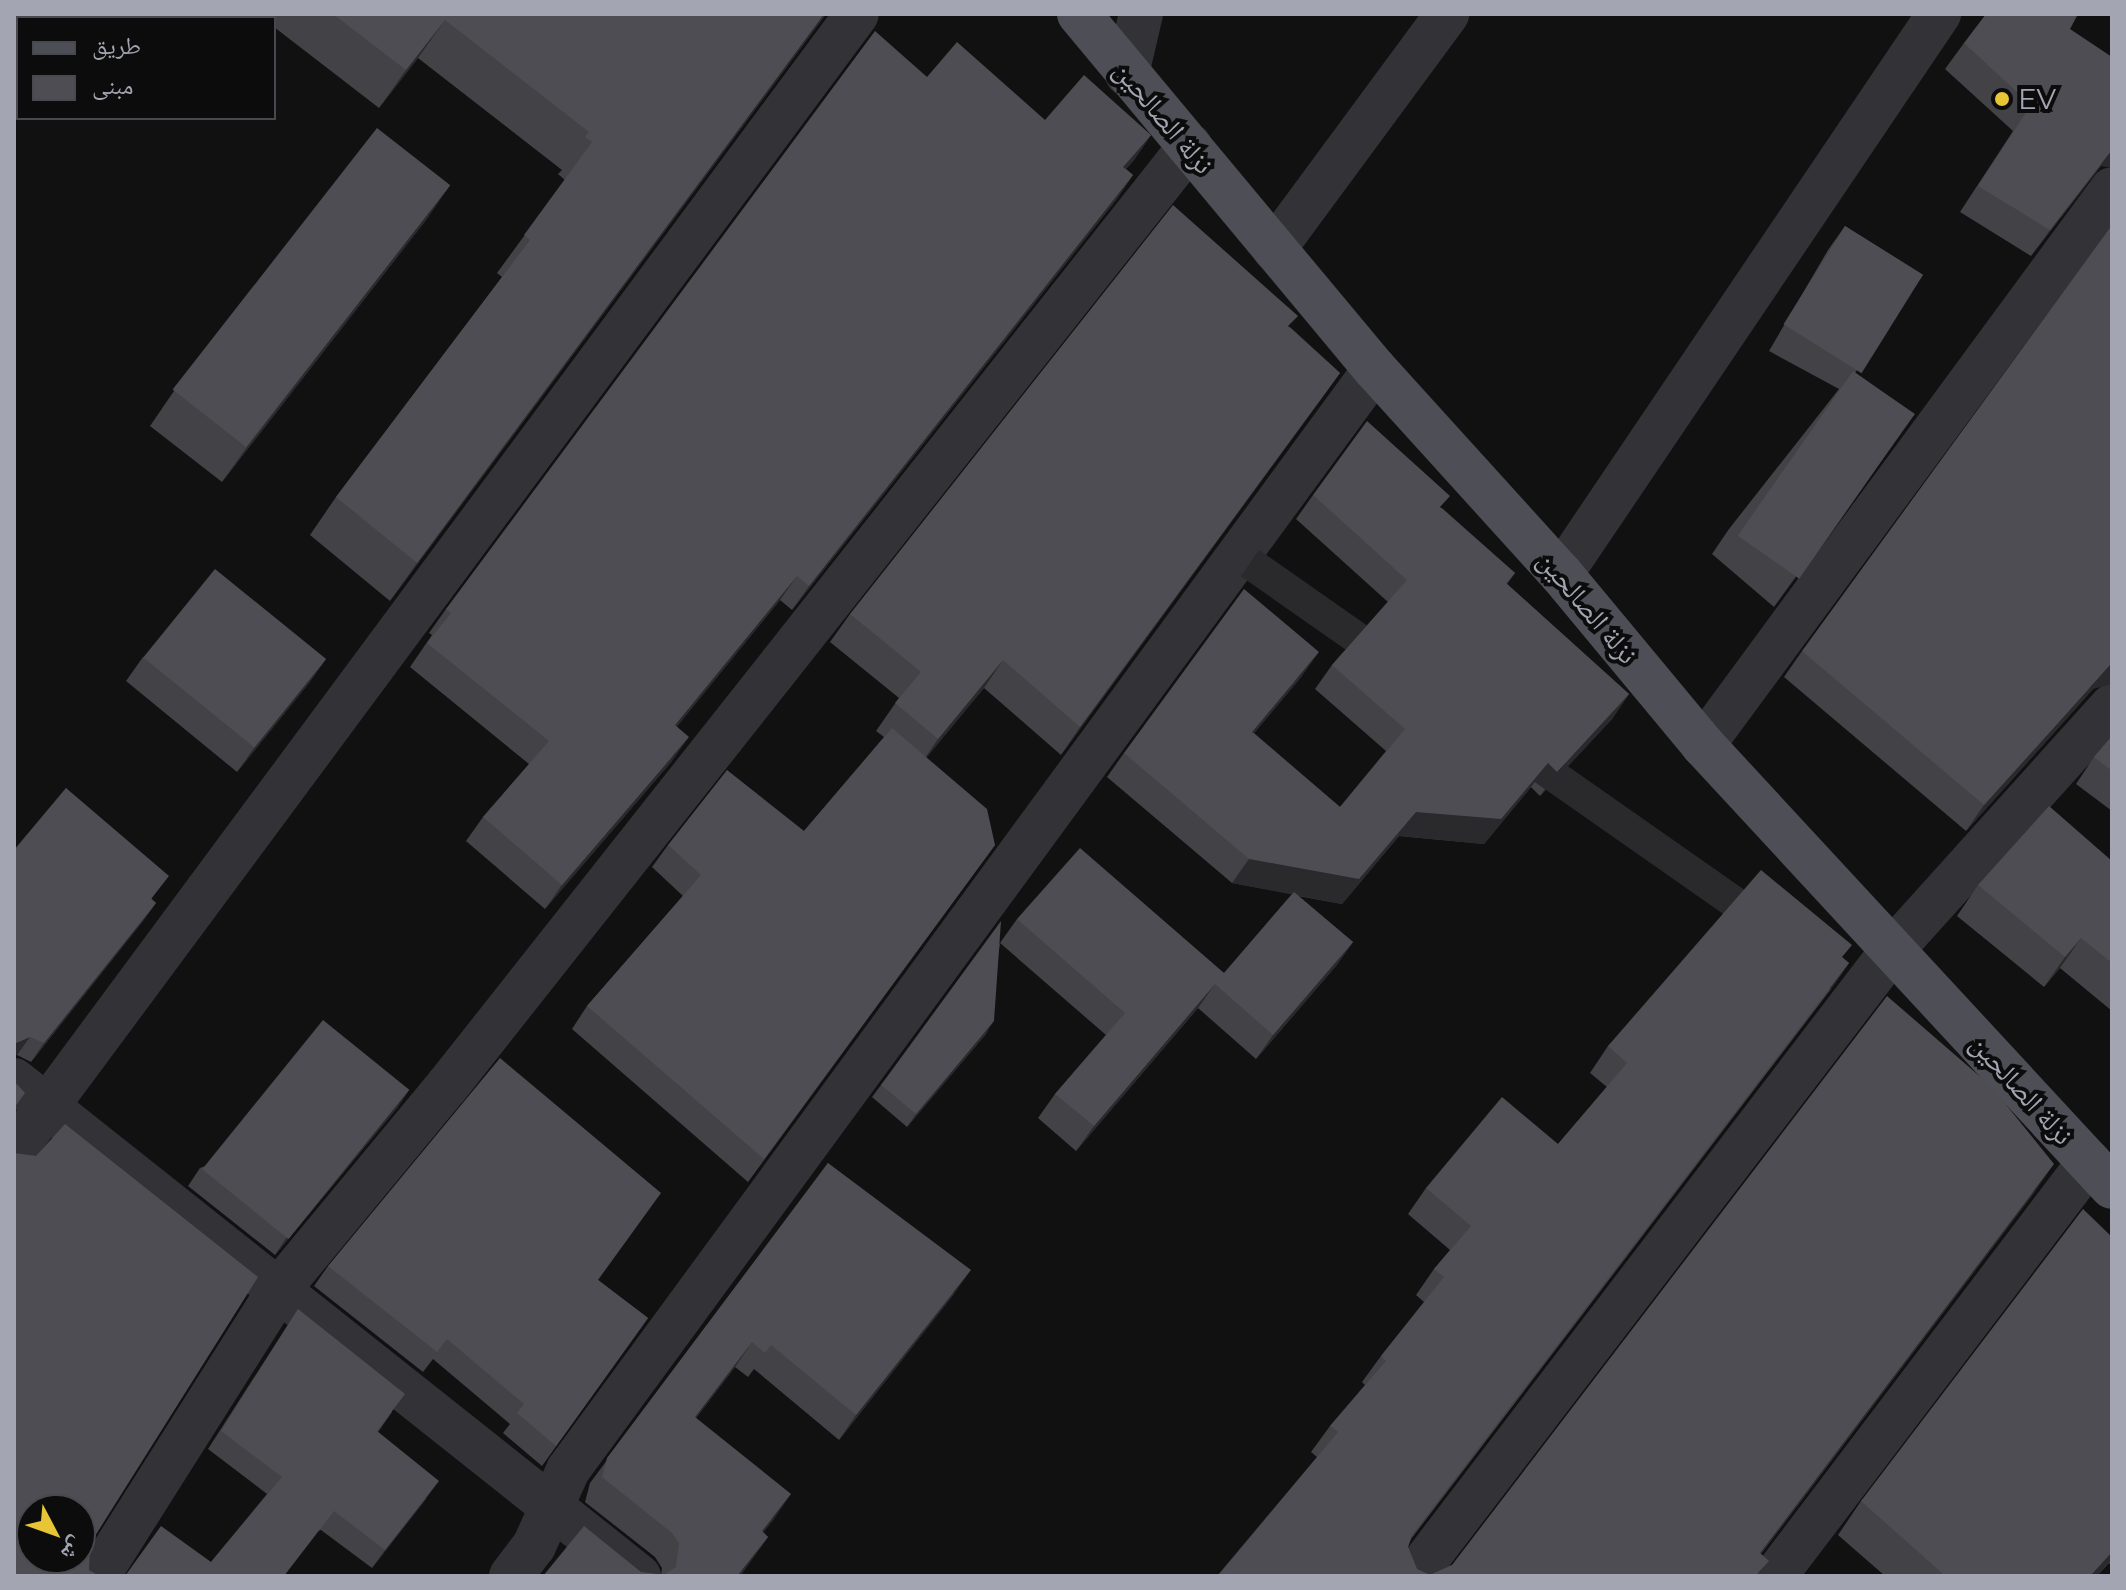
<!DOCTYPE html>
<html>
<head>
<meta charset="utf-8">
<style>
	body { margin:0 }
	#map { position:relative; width:2126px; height:1590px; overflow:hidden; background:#111112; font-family:Montserrat,"Noto Naskh Arabic",sans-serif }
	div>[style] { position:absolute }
	.minor>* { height:44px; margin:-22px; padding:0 22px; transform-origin:22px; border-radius:22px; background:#323237 }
	.major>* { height:44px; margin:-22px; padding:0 22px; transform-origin:22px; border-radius:22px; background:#4e4f56 }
	.wall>* { inset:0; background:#424247 }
	.shaded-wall>* { inset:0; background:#2a2a2d; transform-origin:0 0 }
	.building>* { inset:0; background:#4d4d53; transform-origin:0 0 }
	.dots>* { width:22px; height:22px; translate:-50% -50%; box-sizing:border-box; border:4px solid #0c0c0d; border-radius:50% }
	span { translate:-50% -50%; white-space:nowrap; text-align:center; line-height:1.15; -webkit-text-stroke:8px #0c0c0d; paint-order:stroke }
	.poi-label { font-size:28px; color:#a3a5b2 }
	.left { translate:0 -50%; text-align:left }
	.street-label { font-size:28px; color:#a3a5b2 }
	.frame { position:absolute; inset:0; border:16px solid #a3a5b2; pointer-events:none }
	.legend { position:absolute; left:16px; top:16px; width:260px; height:104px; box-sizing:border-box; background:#0c0c0d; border:2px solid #48494f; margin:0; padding:10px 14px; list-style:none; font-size:24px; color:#a3a5b2 }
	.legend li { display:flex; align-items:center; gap:16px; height:40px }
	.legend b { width:40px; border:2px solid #48494f }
	.north { position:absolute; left:16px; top:1494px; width:80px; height:80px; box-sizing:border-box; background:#0c0c0d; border:2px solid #48494f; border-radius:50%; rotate:131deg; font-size:22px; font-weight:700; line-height:32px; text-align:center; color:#a3a5b2 }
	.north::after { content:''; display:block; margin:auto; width:28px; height:36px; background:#e7c534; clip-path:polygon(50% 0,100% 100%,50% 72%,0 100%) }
</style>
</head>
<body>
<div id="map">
	<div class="minor">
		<div style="left:1127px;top:74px;width:62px;rotate:-76.9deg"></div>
		<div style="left:1274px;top:249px;width:292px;rotate:-53.6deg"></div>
		<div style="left:1561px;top:574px;width:676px;rotate:-55.98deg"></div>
		<div style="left:1703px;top:745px;width:690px;rotate:-53.66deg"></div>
		<div style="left:14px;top:1080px;width:798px;rotate:38.44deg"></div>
		<div style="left:14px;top:1151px;width:1415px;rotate:-53.45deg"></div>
		<div style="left:98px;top:1576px;width:341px;rotate:-57.7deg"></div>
		<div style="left:280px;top:1288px;width:264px;rotate:-50.4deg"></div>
		<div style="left:448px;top:1085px;width:1197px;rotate:-51.68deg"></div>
		<div style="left:511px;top:1576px;width:38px;rotate:-53deg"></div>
		<div style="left:534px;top:1546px;width:83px;rotate:-65.9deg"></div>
		<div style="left:568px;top:1470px;width:1365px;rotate:-53.76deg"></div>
		<div style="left:1414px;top:1576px;width:790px;rotate:-52.61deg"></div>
		<div style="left:1894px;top:948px;width:326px;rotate:-48deg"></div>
		<div style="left:1775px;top:1576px;width:520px;rotate:-52.82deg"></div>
	</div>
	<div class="major">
		<div style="left:1079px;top:14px;width:462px;rotate:50.2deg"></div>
		<div style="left:1375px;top:369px;width:277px;rotate:47.8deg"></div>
		<div style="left:1561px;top:574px;width:222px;rotate:50.3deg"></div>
		<div style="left:1703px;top:745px;width:602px;rotate:47.22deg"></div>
	</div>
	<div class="wall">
		<div style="clip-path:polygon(229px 14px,255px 14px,251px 18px,233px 18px)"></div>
		<div style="clip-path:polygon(257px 14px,826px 14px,390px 601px,310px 535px,336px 497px,502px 277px,497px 273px,565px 180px,558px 174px,562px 170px,418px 58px,379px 108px,274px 27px,274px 18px,262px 18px)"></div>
		<div style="clip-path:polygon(2070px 29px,2101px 166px,2031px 256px,1960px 212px,2013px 131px,1945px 69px,1964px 43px)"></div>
		<div style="clip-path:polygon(927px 77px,1045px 120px,1151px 135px,1134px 160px,1126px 169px,1133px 175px,1116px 200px,792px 610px,780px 600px,676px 727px,672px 761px,545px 909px,466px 841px,483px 817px,529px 764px,410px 667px,432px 635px,429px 633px,446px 609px)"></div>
		<div style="clip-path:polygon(450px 185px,426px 220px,222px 482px,150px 426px,174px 391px)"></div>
		<div style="clip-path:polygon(1845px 226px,1923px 275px,1855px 373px,1915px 414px,1774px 607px,1712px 554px,1729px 529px,1839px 389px,1769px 351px,1828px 250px)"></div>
		<div style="clip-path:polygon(1290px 327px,1340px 373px,1061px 755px,984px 688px,926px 757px,995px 845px,748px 1182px,572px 1029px,587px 1006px,683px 896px,652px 867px,668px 845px,804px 831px,884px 737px,876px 731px,899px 698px,830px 642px,850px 614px)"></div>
		<div style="clip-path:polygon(1313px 495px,1442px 508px,1515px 573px,1507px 584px,1629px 694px,1612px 719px,1540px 796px,1531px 787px,1484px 844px,1399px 836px,1342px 904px,1298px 896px,1353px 942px,1336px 966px,1256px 1059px,1198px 1008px,1076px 1151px,1038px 1118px,1055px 1094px,1106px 1035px,1000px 943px,986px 1034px,907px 1127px,872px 1097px,881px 1085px,1000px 943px,1017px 919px,1224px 973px,1292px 894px,1232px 883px,1107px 777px,1124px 753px,1302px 676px,1254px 733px,1340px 807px,1386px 751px,1315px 689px,1332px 665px,1388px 602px,1296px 519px)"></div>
		<div style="clip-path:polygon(1802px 651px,2093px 689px,1966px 831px,1784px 677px)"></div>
		<div style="clip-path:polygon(143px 657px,326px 659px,309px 683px,237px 772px,126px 681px)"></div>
		<div style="clip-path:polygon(2112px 736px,2112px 811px,2076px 784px,2094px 757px)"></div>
		<div style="clip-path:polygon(66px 788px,152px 899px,156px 903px,143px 921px,31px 1062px,17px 1055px)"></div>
		<div style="clip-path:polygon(2112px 861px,2112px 1011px,2060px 968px,2044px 987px,1957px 916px,1978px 885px)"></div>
		<div style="clip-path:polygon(1843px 958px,1849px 963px,1831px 989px,1411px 1539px,1408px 1547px,1417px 1569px,1430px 1575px,1452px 1565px,2036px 1190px,1761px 1554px,1758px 1576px,1217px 1576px,1317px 1457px,1311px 1452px,1330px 1426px,1365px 1385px,1362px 1382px,1381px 1356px,1424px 1302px,1416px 1295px,1434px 1269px,1450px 1250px,1408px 1214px,1426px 1188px,1558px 1144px,1607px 1087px,1590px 1073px,1608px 1046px)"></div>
		<div style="clip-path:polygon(409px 1090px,397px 1108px,275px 1255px,188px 1186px,200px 1168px)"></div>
		<div style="clip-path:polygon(828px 1163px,954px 1294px,839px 1440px,754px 1369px,748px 1377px,735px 1367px,696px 1418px,774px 1519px,763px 1532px,768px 1537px,740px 1576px,543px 1576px,641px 1572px,661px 1575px,662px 1568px,655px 1557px,585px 1502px,590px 1483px)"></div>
		<div style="clip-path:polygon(2112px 1237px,2112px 1566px,2109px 1563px,2097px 1576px,1885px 1576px,1838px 1535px,1861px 1501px)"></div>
		<div style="clip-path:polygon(328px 1266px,598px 1280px,648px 1318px,542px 1466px,503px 1433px,510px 1424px,433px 1359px,423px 1372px,314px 1286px)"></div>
		<div style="clip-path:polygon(298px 1309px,392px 1412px,378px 1432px,426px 1499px,372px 1568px,321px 1530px,211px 1562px,267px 1494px,208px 1449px)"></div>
	</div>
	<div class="shaded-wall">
		<div style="clip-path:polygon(824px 14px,826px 14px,390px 601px,417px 563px)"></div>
		<div style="clip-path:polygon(445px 20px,418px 58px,379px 108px,406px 70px)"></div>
		<div style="clip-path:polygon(1151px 135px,1134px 160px,1106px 191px,1123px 167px)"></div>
		<div style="clip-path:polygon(2112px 150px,2112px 168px,2101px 166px,2031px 256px,2050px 230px)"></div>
		<div style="clip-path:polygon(1133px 175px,1116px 200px,792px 610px,809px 586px)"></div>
		<div style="clip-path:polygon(450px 185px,426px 220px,222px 482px,247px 447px)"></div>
		<div style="clip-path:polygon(1340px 373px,1320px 401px,1061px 755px,1080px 727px)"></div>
		<div style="clip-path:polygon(1915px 414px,1898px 438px,1774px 607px,1791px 583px)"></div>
		<div style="clip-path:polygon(797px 576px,780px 600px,658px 750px,675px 725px)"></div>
		<div style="clip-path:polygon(1319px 652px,1302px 676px,1235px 756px,1252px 732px)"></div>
		<div style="clip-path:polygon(326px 659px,309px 683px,237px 772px,254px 748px)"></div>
		<div style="clip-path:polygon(1003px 660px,984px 688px,919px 767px,938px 739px)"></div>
		<div style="clip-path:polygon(2112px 663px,2112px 684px,2093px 689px,1966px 831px,1984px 805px)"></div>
		<div style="clip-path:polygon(1629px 694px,1612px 719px,1540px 796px,1557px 772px)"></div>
		<div style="clip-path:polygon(689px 737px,672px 761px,545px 909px,562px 885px)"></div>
		<div style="clip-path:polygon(1548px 763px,1531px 787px,1484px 844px,1399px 836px,1342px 904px,1232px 883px,1249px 859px,1416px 812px)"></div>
		<div style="clip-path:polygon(156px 903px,143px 921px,31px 1062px,44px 1043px)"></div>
		<div style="clip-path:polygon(2081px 938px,2060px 968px,2044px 987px,2065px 957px)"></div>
		<div style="clip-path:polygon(1353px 942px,1336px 966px,1256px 1059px,1273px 1035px)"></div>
		<div style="left:1849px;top:963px;width:32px;height:720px;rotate:125deg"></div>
		<div style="clip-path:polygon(1215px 984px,1198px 1008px,1076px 1151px,1094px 1126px)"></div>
		<div style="clip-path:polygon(994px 1021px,986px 1034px,907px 1127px,916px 1114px)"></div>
		<div style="clip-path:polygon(30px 1037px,17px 1055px,14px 1056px,14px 1044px)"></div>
		<div style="clip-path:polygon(409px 1090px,397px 1108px,275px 1255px,287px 1237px)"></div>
		<div style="clip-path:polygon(2054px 1164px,2036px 1190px,1744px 1576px,1760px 1553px)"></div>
		<div style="clip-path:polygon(971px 1270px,954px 1294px,839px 1440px,856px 1415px)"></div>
		<div style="clip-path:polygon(752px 1342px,735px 1367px,678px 1441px,695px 1417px)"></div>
		<div style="clip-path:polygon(439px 1481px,426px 1499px,372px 1568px,385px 1550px)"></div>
		<div style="clip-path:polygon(791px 1494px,774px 1519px,745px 1556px,762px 1531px)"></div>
		<div style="clip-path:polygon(768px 1537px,751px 1561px,740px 1576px,737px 1576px)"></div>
		<div style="clip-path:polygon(2112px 1552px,2112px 1559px,2097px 1576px,2090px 1576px)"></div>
	</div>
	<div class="building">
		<div style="clip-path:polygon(333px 14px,824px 14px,417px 563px,336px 497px,530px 240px,524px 235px,592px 142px,585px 137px,589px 132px,445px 20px,406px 70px)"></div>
		<div style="clip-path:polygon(1986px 14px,2078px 14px,2070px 29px,2112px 57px,2112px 150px,2050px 230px,1978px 186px,2031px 105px,1964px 43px)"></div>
		<div style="clip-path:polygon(875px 31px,927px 77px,957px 42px,1045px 120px,1084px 75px,1151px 135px,1123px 167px,1133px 175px,809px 586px,797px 576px,675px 725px,689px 737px,562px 885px,483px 817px,549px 741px,427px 643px,451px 613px,446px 609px)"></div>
		<div style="left:377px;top:128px;width:93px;height:332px;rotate:38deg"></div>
		<div style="clip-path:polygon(1173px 205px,1298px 316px,1288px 326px,1340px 373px,1080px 727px,1003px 660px,938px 739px,895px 703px,921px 672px,850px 614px)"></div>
		<div style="clip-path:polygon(2112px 225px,2112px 663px,1984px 805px,1802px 651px)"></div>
		<div style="left:1845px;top:226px;width:92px;height:116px;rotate:32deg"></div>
		<div style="left:1853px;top:371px;width:75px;height:201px;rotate:35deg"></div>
		<div style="clip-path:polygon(1367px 421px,1450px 496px,1440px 507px,1515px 573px,1506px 583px,1629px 694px,1557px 772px,1548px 763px,1501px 819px,1416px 812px,1359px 879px,1249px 859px,1124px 753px,1244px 589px,1319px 652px,1252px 732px,1340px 807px,1405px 729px,1332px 665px,1407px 580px,1313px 495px)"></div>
		<div style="left:215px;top:569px;width:143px;height:114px;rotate:39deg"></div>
		<div style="clip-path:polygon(892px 728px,987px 809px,995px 845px,764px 1159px,587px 1006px,701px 875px,668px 845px,727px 770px,804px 831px)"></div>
		<div style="clip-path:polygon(2112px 736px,2112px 771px,2094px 757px)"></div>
		<div style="clip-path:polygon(66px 788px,169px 876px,151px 899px,156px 903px,44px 1043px,30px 1037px,14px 1044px,14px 850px)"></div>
		<div style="clip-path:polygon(2049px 806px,2112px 861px,2112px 963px,2081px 938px,2065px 957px,1978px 885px)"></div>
		<div style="clip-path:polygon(1080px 848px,1224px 973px,1219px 979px,1294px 892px,1353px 942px,1273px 1035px,1215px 984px,1094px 1126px,1055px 1094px,1125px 1013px,1017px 919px)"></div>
		<div style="clip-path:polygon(1761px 870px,1852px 945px,1842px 957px,1849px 963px,1412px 1535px,1408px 1547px,1417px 1569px,1430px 1575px,1452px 1565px,1887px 996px,1991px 1086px,2054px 1164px,1760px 1553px,1769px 1561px,1755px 1576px,1218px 1576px,1338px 1432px,1330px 1426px,1386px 1361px,1381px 1356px,1444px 1277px,1434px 1269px,1471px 1226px,1426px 1188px,1502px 1097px,1558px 1144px,1627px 1063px,1608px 1046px)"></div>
		<div style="clip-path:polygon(1001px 921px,994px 1021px,916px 1114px,881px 1085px)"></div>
		<div style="left:323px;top:1020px;width:111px;height:192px;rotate:39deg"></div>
		<div style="clip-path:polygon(500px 1058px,661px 1193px,598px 1280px,648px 1318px,556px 1446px,517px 1413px,524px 1404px,447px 1339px,437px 1352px,328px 1266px)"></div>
		<div style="clip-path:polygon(14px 1081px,25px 1093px,14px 1108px)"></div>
		<div style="clip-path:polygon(evenodd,65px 1124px,258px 1277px,90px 1544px,89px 1570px,99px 1576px,14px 1576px,14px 1153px,36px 1156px,65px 1124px,32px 1510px,80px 1510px,80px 1558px,32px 1558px,32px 1510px)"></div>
		<div style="clip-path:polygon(828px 1163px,971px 1270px,856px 1415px,771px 1345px,765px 1353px,752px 1342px,695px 1417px,791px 1494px,762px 1531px,768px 1537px,737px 1576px,543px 1576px,584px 1526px,641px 1572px,664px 1575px,676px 1567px,679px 1543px,672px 1533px,602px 1477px,607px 1458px)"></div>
		<div style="clip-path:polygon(2083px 1209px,2112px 1237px,2112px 1552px,2090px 1576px,1942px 1576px,1943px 1574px,1861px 1501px)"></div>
		<div style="clip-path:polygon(298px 1309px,405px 1394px,377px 1431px,439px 1481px,385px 1550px,334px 1511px,284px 1576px,125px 1576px,161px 1526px,211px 1562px,282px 1477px,221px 1431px)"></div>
	</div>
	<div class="dots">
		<div style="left:2002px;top:99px;background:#e7c534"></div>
	</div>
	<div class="poi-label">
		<span class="left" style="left:2018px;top:99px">EV</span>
	</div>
	<div class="street-label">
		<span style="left:1164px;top:117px;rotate:50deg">نزلة الصالحين</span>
		<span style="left:1588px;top:607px;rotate:50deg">نزلة الصالحين</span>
		<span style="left:2022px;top:1089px;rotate:48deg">نزلة الصالحين</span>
	</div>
	<div class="frame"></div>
	<ul class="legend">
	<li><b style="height:10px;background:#4e4f56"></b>طريق</li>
	<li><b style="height:22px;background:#4d4d53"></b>مبنى</li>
	</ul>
	<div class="north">ش</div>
</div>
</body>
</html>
